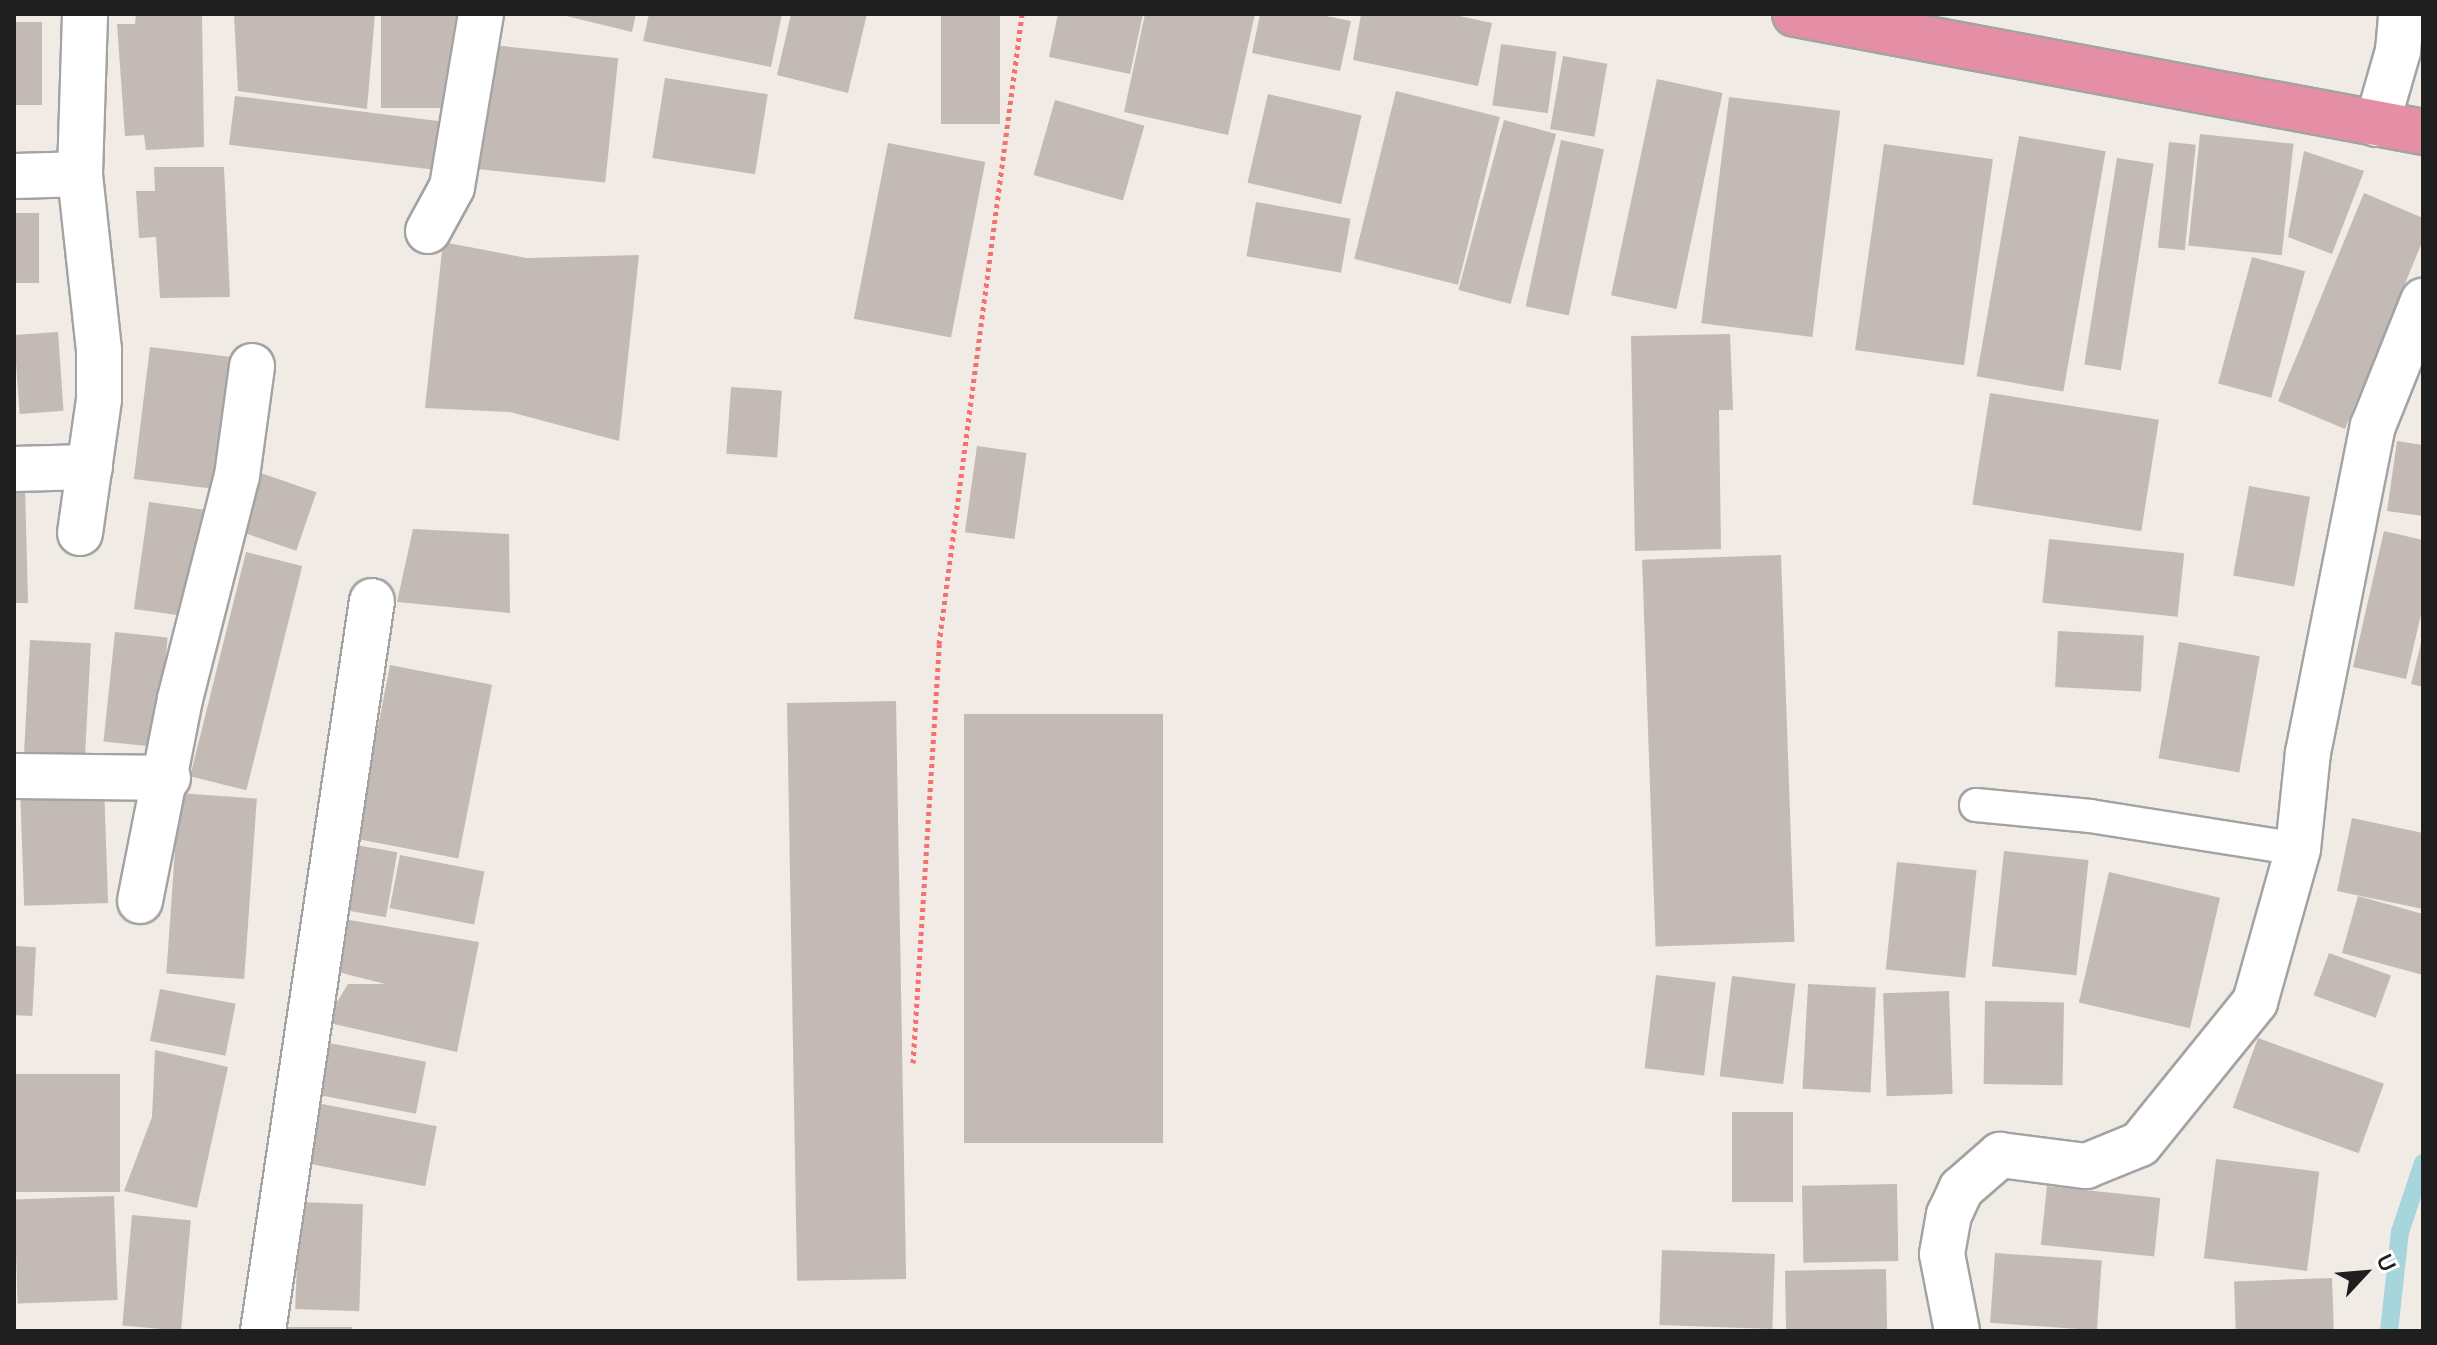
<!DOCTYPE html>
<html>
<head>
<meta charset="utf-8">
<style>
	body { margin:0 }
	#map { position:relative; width:2437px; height:1345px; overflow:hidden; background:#f0ebe5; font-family:Mulish,sans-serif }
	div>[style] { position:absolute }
	.stream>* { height:18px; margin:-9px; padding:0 9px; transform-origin:9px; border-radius:9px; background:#a7d5dc }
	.building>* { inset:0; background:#c4bab5; transform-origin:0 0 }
	.path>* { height:5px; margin-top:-2.5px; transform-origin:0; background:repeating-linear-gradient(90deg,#f7706f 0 4px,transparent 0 8px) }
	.roads { filter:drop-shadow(2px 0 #a3a3a3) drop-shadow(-2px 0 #a3a3a3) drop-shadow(0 2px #a3a3a3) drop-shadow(0 -2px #a3a3a3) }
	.lane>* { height:32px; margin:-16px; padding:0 16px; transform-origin:16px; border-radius:16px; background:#fff }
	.street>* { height:44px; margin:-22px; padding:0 22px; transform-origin:22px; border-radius:22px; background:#fff }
	.highway>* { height:44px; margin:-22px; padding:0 22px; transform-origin:22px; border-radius:22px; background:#e58fa7 }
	span { translate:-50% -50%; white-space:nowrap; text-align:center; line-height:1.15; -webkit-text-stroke:7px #fff; paint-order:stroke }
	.frame { position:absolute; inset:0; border:16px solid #1f1f1f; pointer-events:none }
	.north { position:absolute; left:2325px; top:1233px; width:80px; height:80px; -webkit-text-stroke:6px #fff; paint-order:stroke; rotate:64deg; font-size:22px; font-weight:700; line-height:32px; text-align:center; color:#1f1f1f }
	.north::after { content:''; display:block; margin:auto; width:28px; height:36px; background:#1f1f1f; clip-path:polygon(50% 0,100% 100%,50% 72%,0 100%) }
</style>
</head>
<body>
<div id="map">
	<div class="stream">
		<div style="left:2389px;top:1331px;width:100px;rotate:-83.7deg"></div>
		<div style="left:2400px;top:1232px;width:73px;rotate:-71.6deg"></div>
	</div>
	<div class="building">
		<div style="clip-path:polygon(136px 14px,202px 14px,204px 147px,146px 150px,144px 135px,125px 136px,117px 24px,135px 24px)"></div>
		<div style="clip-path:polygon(234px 14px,375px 14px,367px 109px,238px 91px)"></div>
		<div style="left:381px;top:14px;width:82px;height:94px"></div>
		<div style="clip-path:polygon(558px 14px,636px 14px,632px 32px)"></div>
		<div style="clip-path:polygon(649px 14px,782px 14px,771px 67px,643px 41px)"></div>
		<div style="clip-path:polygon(791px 14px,867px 14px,848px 93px,777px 75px)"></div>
		<div style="left:941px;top:14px;width:59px;height:110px"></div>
		<div style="clip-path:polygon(1058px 14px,1143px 14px,1130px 74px,1049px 57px)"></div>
		<div style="clip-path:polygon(1145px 14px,1255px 14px,1228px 135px,1124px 112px)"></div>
		<div style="clip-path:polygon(1260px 14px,1316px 14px,1351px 21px,1340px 71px,1252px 53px)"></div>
		<div style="clip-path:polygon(1361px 14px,1450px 14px,1492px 23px,1478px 86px,1353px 60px)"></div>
		<div style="left:14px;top:22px;width:28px;height:83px"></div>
		<div style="left:483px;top:44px;width:136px;height:125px;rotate:6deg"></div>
		<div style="left:1501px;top:44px;width:56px;height:62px;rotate:8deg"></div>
		<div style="left:1563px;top:56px;width:45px;height:74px;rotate:10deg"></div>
		<div style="left:665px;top:78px;width:104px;height:81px;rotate:9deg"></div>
		<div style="left:1657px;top:79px;width:67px;height:221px;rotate:12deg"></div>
		<div style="left:1396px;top:91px;width:107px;height:173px;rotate:14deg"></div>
		<div style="left:1268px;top:94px;width:96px;height:91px;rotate:13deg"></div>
		<div style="left:235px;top:96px;width:219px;height:49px;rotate:7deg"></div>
		<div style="left:1729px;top:97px;width:112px;height:228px;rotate:7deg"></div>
		<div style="left:1055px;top:100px;width:93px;height:78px;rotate:16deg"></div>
		<div style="left:1504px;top:120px;width:54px;height:176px;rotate:15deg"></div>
		<div style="left:2200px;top:134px;width:94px;height:112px;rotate:6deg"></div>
		<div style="left:2019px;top:136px;width:88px;height:244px;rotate:10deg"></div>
		<div style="left:1561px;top:140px;width:44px;height:170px;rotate:12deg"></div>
		<div style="left:2169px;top:142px;width:27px;height:106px;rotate:6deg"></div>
		<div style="left:888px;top:143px;width:99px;height:179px;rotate:11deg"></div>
		<div style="left:1884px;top:144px;width:110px;height:208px;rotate:8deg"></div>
		<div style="clip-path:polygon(2304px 151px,2364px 171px,2332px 254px,2288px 237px)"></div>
		<div style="left:2117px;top:158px;width:37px;height:209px;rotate:9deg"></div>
		<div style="clip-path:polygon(154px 167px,224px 167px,230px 297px,160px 298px,156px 237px,139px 238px,136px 191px,155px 191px)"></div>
		<div style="clip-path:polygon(2364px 193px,2423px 218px,2423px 240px,2345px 429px,2278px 401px)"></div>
		<div style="left:1256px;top:202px;width:96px;height:55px;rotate:10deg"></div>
		<div style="left:14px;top:213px;width:25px;height:70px"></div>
		<div style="clip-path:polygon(443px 242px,527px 258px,639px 255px,619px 441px,510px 412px,425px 408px)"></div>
		<div style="left:2252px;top:257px;width:55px;height:131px;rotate:15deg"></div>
		<div style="left:58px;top:332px;width:79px;height:44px;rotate:86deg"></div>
		<div style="clip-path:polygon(1730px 334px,1733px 410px,1719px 410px,1721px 549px,1635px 551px,1631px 336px)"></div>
		<div style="left:150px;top:347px;width:88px;height:133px;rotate:7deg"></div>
		<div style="left:731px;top:387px;width:51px;height:67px;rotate:4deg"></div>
		<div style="left:1990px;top:393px;width:171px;height:113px;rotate:9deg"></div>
		<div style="clip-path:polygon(2397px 441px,2423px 445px,2423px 516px,2387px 511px)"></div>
		<div style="left:977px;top:446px;width:50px;height:87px;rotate:8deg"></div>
		<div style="left:255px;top:471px;width:65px;height:62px;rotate:19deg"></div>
		<div style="clip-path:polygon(14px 486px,25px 486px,28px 603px,14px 603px)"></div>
		<div style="left:2249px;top:486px;width:62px;height:91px;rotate:10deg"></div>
		<div style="left:149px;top:502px;width:56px;height:108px;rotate:8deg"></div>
		<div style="clip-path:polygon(413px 529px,509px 534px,510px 613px,397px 602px)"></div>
		<div style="clip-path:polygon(2384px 531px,2423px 540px,2423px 606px,2406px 679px,2353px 667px)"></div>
		<div style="left:2049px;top:539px;width:136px;height:64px;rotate:6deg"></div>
		<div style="left:246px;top:552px;width:58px;height:231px;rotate:14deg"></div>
		<div style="left:1781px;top:555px;width:387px;height:139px;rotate:88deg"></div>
		<div style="left:2058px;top:631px;width:86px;height:56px;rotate:3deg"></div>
		<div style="left:115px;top:632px;width:53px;height:110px;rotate:6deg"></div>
		<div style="clip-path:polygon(2422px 639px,2423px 639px,2423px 687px,2411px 684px)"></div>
		<div style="left:30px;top:640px;width:61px;height:112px;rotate:3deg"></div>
		<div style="left:2179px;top:642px;width:82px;height:118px;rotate:10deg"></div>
		<div style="left:390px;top:665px;width:104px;height:177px;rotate:11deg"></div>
		<div style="left:896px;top:701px;width:578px;height:109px;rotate:89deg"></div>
		<div style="left:964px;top:714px;width:199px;height:429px"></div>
		<div style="left:104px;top:785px;width:118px;height:84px;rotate:88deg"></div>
		<div style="left:179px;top:793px;width:78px;height:181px;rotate:4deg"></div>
		<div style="clip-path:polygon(2352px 818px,2423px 833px,2423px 909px,2337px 891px)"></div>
		<div style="left:356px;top:845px;width:42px;height:66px;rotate:10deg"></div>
		<div style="left:2004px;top:851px;width:85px;height:116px;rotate:6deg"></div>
		<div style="left:400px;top:855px;width:86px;height:54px;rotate:11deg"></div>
		<div style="left:1897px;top:862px;width:80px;height:108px;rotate:6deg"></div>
		<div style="left:2109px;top:872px;width:114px;height:134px;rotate:13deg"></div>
		<div style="clip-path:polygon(2358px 896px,2423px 914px,2423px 975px,2342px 953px)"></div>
		<div style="clip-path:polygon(338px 918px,479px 942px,457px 1052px,325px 1022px,348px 984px,385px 984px,330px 970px)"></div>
		<div style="left:14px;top:946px;width:22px;height:69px;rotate:3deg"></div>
		<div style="left:2329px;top:953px;width:66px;height:45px;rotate:20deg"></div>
		<div style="left:1656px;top:975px;width:60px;height:94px;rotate:7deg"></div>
		<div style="left:1732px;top:976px;width:64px;height:101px;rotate:7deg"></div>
		<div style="left:1808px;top:984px;width:68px;height:105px;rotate:3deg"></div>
		<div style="left:160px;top:989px;width:77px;height:53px;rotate:11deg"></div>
		<div style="left:1949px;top:991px;width:103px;height:66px;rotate:88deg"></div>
		<div style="left:1985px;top:1001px;width:79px;height:83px;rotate:1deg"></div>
		<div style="left:2258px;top:1038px;width:134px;height:74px;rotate:20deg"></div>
		<div style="left:319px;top:1041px;width:109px;height:53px;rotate:11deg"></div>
		<div style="clip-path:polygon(155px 1050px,228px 1067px,197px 1208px,124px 1191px,152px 1117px)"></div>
		<div style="left:14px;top:1074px;width:106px;height:118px"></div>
		<div style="left:317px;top:1103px;width:122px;height:61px;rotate:11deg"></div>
		<div style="left:1732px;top:1112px;width:61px;height:90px"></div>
		<div style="left:2216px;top:1159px;width:104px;height:100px;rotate:7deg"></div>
		<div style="left:1897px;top:1184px;width:77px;height:95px;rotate:89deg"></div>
		<div style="left:2047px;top:1186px;width:114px;height:59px;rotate:6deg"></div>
		<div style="left:114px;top:1196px;width:104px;height:100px;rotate:88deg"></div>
		<div style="left:299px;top:1202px;width:64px;height:107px;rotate:2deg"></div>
		<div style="left:132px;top:1215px;width:59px;height:111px;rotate:5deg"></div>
		<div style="left:1662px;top:1250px;width:113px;height:75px;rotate:2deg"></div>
		<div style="left:1995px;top:1253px;width:107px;height:70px;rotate:4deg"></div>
		<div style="left:1886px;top:1269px;width:62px;height:101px;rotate:89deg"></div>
		<div style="left:2332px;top:1278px;width:53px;height:98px;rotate:88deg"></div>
		<div style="left:288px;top:1327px;width:64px;height:4px"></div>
	</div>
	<div class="path">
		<div style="left:913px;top:1063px;width:420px;rotate:-86.4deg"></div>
		<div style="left:939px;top:644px;width:635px;rotate:-82.49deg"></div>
	</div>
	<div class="roads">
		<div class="lane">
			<div style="left:1976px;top:805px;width:115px;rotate:5.5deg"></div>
			<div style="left:2090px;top:816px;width:211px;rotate:9deg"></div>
		</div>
		<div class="street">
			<div style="left:2377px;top:124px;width:76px;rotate:-74deg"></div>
			<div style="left:2398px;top:51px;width:37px;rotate:-85deg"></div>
			<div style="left:14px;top:176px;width:66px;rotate:-1.7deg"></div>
			<div style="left:428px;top:231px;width:50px;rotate:-61.4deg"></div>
			<div style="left:452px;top:187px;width:175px;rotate:-80.5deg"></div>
			<div style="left:14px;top:469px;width:76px;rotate:-1.5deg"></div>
			<div style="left:80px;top:533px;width:135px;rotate:-81.9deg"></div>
			<div style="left:99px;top:399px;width:49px;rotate:-90deg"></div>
			<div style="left:99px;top:350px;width:177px;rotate:-96.2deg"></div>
			<div style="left:80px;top:174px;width:160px;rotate:-88.2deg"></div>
			<div style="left:14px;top:776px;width:154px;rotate:0.7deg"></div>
			<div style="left:140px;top:901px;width:206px;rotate:-78.8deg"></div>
			<div style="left:180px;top:699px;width:230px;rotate:-75.7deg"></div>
			<div style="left:237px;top:476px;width:111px;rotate:-82.2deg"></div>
			<div style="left:263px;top:1331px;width:738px;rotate:-81.51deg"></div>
			<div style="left:1957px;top:1331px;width:78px;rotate:-101deg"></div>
			<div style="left:1942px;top:1254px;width:40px;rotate:-80deg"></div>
			<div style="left:1949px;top:1215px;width:29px;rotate:-65deg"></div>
			<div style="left:1961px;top:1189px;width:52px;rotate:-41.1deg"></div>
			<div style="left:2000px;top:1155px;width:87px;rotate:7.3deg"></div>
			<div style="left:2086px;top:1166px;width:58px;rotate:-22.2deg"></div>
			<div style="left:2140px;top:1144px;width:183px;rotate:-51deg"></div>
			<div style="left:2255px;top:1002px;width:159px;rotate:-74.3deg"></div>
			<div style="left:2298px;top:849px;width:97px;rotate:-84.1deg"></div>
			<div style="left:2308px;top:753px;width:333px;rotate:-78.8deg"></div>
			<div style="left:2373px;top:426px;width:135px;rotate:-68.2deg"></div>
		</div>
		<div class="highway">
			<div style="left:1795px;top:14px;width:639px;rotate:10.64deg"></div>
		</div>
	</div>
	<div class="frame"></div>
	<div class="north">U</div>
</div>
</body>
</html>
